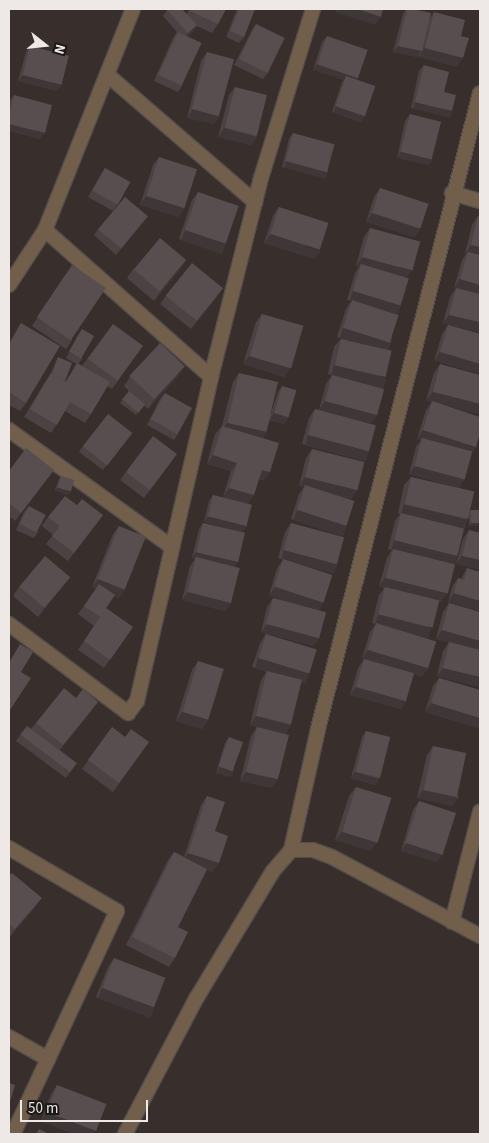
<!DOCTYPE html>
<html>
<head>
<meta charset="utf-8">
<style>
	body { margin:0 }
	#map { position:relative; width:489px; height:1143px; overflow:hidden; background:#382f2c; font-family:"Source Sans 3",sans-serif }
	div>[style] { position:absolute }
	.roads { filter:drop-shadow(1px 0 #554d4a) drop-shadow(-1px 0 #554d4a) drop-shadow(0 1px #554d4a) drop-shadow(0 -1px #554d4a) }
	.minor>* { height:14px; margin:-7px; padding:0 7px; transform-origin:7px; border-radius:7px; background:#715f4c }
	.wall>* { inset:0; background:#4c4244 }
	.shaded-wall>* { inset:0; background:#3e3637; transform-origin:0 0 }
	.building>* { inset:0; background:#584d4f; transform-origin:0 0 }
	span { translate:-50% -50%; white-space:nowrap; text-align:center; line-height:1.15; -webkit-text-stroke:4px #1c1817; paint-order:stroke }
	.frame { position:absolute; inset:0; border:10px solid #eee8e6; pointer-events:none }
	.north { position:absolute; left:20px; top:20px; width:50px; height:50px; -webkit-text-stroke:4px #1c1817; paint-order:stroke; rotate:106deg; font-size:14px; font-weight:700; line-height:20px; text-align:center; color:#eee8e6 }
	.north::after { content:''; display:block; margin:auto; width:18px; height:22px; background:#eee8e6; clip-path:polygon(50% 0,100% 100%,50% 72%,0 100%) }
	.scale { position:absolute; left:20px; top:1100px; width:128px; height:22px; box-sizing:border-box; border:2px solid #eee8e6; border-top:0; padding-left:6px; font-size:15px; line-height:18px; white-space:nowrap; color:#eee8e6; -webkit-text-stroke:4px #1c1817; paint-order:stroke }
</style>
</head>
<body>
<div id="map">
	<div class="roads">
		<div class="minor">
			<div style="left:109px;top:76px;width:193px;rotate:40.8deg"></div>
			<div style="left:452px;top:193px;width:29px;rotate:16deg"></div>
			<div style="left:45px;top:230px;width:222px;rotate:41.5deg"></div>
			<div style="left:9px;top:285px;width:66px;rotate:-56.8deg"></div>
			<div style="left:45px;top:230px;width:238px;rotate:-68.3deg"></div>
			<div style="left:9px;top:430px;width:201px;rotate:35.7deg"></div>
			<div style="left:9px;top:624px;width:149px;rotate:36.8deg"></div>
			<div style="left:128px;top:713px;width:15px;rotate:-53deg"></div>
			<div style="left:137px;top:701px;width:332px;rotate:-77.1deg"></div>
			<div style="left:211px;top:377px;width:205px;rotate:-75.9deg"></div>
			<div style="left:261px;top:178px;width:177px;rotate:-72.9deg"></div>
			<div style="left:9px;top:848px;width:125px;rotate:30.3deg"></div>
			<div style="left:117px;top:911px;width:246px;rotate:115deg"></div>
			<div style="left:291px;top:850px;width:124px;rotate:-77.4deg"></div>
			<div style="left:318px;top:729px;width:656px;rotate:-75.71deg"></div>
			<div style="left:452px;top:922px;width:114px;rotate:-75.7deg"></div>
			<div style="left:9px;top:1037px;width:45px;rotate:29.4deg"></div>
			<div style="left:125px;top:1134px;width:153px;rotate:-62.3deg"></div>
			<div style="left:196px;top:999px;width:149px;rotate:-59deg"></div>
			<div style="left:273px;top:871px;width:28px;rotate:-49deg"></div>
			<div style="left:291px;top:850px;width:22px"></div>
			<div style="left:313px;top:850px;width:20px;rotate:20deg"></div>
			<div style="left:332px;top:857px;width:168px;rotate:28.1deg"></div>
		</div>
	</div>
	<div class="wall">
		<div style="clip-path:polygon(189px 9px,226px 9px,218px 24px,212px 33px,197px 26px,193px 31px,188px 36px,182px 86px,178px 92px,154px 81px,173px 38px,177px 32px,163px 16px,167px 10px,187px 14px)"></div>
		<div style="clip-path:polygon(237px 9px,255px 9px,244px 37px,239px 43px,226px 37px)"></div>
		<div style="clip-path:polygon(406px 9px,412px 9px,429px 19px,434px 12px,461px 36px,457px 67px,419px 57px,419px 55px,417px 57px,393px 52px,403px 14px)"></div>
		<div style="clip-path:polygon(256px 24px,268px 73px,263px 79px,234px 65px,252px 30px)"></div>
		<div style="clip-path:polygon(327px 36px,358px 80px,360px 122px,332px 112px,342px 82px,344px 80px,313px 70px,322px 42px)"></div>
		<div style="clip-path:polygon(30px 46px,57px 91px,18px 81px,26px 52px)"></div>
		<div style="clip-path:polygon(207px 52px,214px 124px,187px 118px,201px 61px)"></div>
		<div style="clip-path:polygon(424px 65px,444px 92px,448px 117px,411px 108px,419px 71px)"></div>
		<div style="clip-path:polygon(235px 87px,257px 137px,251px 145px,218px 137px,229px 95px)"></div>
		<div style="clip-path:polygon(14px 95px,40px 139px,9px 131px,9px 101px)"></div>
		<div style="clip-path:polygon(410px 114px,429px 165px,397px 158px,405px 121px)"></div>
		<div style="clip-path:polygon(293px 133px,328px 172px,324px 178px,282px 167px,289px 139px)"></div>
		<div style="clip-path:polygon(159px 157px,179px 217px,140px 205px,153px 165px)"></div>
		<div style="clip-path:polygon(105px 168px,117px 205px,113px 211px,88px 197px,101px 174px)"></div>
		<div style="clip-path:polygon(380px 188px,420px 229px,414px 237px,366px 222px,374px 197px)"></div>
		<div style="clip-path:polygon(198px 192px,220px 253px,179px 239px,192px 200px)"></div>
		<div style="clip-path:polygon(279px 207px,315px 259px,264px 243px,273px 216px)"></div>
		<div style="clip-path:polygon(148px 216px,116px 255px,94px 235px,98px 229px)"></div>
		<div style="clip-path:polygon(478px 216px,480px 217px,480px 333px,443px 323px,450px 297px,456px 288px,454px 288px,462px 260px,466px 254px,465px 254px,472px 225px)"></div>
		<div style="clip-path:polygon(370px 228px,407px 278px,395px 314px,391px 343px,386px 350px,380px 387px,328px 374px,334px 347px,341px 339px,350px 341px,337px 337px,346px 309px,351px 301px,347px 300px,355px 273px,359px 267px,356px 266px,364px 237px)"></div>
		<div style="clip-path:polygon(186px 260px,180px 269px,154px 301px,127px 278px,133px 269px)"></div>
		<div style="clip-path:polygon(66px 274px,72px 340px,66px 349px,32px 326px)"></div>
		<div style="clip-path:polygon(166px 296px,217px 297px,191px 329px,160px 304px)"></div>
		<div style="clip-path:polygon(262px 314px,290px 368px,284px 377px,243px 364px,256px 322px)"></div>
		<div style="clip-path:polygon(21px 323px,26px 403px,20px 411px,9px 405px,9px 343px)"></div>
		<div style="clip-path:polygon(113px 324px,143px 346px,112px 389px,107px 386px,91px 414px,85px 423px,65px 411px,51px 433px,24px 417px,45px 382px,51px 373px,56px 361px,58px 357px,65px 382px,77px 364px,66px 358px,78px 335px,82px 329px,82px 359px,78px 364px,82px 366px)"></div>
		<div style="clip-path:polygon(448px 325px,480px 334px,434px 361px,442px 334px)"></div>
		<div style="clip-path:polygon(440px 364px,442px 404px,476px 447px,472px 453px,459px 488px,409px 474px,416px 447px,421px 440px,417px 439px,426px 410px,432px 402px,426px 400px,434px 373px)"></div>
		<div style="clip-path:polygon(239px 373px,271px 413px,278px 392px,282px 386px,288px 418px,284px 424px,270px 420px,263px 439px,270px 472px,264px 480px,259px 479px,248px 504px,247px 526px,242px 532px,204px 522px,209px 501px,213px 495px,247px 504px,223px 497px,231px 471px,207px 464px,215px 434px,222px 426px,233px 382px)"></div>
		<div style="clip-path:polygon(179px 375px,148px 409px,144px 405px,136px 415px,120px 403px,129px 391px,124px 386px,130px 377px)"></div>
		<div style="clip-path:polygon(332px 375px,377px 415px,371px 423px,319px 410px,326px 384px)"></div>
		<div style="clip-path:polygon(165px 393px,178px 434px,174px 440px,147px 425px,160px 399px)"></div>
		<div style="clip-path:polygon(315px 409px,363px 460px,302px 444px,309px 418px)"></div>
		<div style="clip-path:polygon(127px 439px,103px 470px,79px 452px,83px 446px)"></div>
		<div style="clip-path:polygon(312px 449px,357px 490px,351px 499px,335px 495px,346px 526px,340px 535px,291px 519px,299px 494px,304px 487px,299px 486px,306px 458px)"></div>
		<div style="clip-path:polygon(177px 454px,144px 498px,120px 480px,126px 472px)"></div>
		<div style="clip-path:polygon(54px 470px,15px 521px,9px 516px,9px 471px)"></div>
		<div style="clip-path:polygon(61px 476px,68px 495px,55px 490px,59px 479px)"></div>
		<div style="clip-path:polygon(411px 477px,467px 520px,462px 528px,441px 602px,438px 601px,425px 637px,411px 633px,422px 677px,414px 674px,401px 709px,350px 695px,358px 668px,364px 659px,381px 664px,362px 658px,370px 632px,376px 624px,372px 623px,379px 595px,384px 588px,379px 586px,387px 558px,392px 550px,388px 549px,395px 521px,400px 514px,398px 513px,404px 485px)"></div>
		<div style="clip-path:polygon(77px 505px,103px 515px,68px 561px,46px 544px,53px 535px,42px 526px,48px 517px)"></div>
		<div style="clip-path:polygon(29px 506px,38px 532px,34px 538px,16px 530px,24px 512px)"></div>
		<div style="clip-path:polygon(471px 510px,478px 523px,476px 526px,469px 526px,469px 513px)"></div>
		<div style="clip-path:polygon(203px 523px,235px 567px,231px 603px,225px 611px,182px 600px,190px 566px,195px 559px,192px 558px,199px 529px)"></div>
		<div style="clip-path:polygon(291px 523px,337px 564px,331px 572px,291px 562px,319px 610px,314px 646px,261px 632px,267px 607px,273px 598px,293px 603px,269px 595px,277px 568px,283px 560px,278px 558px,285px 532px)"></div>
		<div style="clip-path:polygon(119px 526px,125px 589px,119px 598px,114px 596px,106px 608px,133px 627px,104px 668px,78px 650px,94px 626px,78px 614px,96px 589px,92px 587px,113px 534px)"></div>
		<div style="clip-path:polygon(469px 530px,480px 533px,456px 564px,463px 539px)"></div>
		<div style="clip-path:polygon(467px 568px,480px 611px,448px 602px,452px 587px,458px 578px,461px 579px)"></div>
		<div style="clip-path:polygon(63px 586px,38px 617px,13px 596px,19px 587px)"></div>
		<div style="clip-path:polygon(449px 603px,480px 687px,437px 676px,443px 651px,449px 642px,436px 639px,443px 612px)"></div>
		<div style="clip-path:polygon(266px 634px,309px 674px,303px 683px,301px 682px,291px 725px,285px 734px,250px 725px,261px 680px,267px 671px,252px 667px,260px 643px)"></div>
		<div style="clip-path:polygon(198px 661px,208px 720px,202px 729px,176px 721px,192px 670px)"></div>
		<div style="clip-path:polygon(439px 678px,480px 690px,480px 725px,478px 728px,425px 712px,433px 686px)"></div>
		<div style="clip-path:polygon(92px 710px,60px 750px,77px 763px,66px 778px,16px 741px,27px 726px,31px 729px,36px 723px)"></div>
		<div style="clip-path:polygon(112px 727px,125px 737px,149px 742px,113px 792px,82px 769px)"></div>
		<div style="clip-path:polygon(257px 727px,272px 788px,240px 781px,251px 736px)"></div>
		<div style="clip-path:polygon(366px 731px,379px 779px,375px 785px,351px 778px,362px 737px)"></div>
		<div style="clip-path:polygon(229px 737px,234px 771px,230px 777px,216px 773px,225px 743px)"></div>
		<div style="clip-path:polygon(433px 746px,459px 798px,452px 806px,417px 798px,427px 755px)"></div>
		<div style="clip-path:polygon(356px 787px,377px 842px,370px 851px,335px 840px,349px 796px)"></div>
		<div style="clip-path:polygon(207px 796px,215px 831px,219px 863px,212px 872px,207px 870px,178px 927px,175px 958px,169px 967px,126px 945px,168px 860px,174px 852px,184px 857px,201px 805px)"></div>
		<div style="clip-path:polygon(419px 801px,443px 854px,437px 862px,401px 851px,413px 810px)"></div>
		<div style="clip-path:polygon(9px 876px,35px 907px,9px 938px)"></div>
		<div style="clip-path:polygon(114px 958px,148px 1017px,96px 997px,108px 967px)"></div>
		<div style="clip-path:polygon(57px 1085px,93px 1134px,74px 1134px,41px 1121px,51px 1094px)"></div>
	</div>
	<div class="shaded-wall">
		<div style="clip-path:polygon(337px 9px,357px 9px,381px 17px,375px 25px,335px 12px)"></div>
		<div style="clip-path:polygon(197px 25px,193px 31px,184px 39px,188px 33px)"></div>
		<div style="clip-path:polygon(398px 46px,422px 51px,417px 57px,393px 52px)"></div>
		<div style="clip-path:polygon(425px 48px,463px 58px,457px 67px,419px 57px)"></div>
		<div style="clip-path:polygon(317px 64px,359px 78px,355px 84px,346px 76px,344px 80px,313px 70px)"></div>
		<div style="clip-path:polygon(23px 75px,62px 85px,57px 91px,18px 81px)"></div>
		<div style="left:415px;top:102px;width:38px;height:7px;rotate:14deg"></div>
		<div style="left:336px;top:106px;width:30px;height:7px;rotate:20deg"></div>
		<div style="clip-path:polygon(193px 109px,220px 116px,214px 124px,187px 118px)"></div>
		<div style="clip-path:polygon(9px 124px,45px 133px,40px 139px,9px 131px)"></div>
		<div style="clip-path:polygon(224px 128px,257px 137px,251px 145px,218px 137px)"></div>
		<div style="clip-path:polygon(401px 152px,433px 159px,429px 165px,397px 158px)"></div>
		<div style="left:286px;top:161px;width:43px;height:7px;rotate:15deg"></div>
		<div style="clip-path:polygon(146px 196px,185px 208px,179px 217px,140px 205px)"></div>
		<div style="clip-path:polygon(372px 213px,420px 229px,414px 237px,366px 222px)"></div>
		<div style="clip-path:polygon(148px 216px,144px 222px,116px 255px,121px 249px)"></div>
		<div style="left:185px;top:230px;width:43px;height:11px;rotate:19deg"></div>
		<div style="clip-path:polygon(271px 234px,321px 251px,315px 259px,264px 243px)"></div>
		<div style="clip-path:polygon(471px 245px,480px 247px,480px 257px,468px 252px,466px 254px,465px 254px)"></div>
		<div style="clip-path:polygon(362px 257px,412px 271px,406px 279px,361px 264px,359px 267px,356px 266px)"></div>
		<div style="clip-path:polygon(186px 260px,180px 269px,154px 301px,160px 292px)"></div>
		<div style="clip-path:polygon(460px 279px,480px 285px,480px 295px,454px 288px)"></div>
		<div style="clip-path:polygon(223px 288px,217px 297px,191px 329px,197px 321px)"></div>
		<div style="left:353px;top:291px;width:50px;height:11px;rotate:17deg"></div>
		<div style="clip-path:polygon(449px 315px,480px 322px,480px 333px,443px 323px)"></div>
		<div style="left:343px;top:328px;width:50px;height:11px;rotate:17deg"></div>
		<div style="clip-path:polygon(440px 352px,480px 364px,480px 374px,434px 361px)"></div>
		<div style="clip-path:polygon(249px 356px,290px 368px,284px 377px,243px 364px)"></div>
		<div style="left:334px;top:365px;width:54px;height:11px;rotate:14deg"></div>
		<div style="clip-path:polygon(185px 366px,179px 375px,148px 409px,154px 400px)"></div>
		<div style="clip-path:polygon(433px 392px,480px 404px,480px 415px,426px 400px)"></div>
		<div style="clip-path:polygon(325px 401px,377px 415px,371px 423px,319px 410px)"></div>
		<div style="clip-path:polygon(274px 413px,288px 418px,284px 424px,270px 419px)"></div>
		<div style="clip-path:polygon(227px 423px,267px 432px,261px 441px,221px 431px)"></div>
		<div style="clip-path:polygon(423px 430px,476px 447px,470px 456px,422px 438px,421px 440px,417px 439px)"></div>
		<div style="left:308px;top:435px;width:63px;height:11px;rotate:15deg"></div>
		<div style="clip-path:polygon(213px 455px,237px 463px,231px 471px,207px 464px)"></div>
		<div style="clip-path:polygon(415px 466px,465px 479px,459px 488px,409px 474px)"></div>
		<div style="clip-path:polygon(262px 470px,270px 472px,264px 480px,256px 478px)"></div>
		<div style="clip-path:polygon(305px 477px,357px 490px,351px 499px,305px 487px,305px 485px,304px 487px,299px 486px)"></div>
		<div style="left:57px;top:487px;width:14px;height:4px;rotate:21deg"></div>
		<div style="clip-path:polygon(229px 488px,254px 495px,248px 504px,223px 497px)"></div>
		<div style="left:404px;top:504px;width:65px;height:11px;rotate:14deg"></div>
		<div style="left:297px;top:510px;width:52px;height:11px;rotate:18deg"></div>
		<div style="clip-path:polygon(208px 516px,247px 526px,242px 532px,204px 522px)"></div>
		<div style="clip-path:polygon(471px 523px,478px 523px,476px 526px,469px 526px)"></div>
		<div style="left:394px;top:540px;width:65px;height:11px;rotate:14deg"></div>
		<div style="left:284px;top:550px;width:55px;height:10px;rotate:15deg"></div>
		<div style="clip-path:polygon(196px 552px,238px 562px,234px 568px,196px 557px,195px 559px,192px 558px)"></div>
		<div style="clip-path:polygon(462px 556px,480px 560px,480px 570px,456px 564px)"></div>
		<div style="clip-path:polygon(70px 577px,63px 586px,38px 617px,44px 608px)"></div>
		<div style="clip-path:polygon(385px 578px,447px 593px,441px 602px,379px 586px)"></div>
		<div style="clip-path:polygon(98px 579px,125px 589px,119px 598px,92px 587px)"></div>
		<div style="clip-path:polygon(275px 587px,324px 602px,318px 611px,269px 595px)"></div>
		<div style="clip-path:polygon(188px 592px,231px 603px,225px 611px,182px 600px)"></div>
		<div style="clip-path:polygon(454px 593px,480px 601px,480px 611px,448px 602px)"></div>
		<div style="left:378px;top:614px;width:55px;height:11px;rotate:15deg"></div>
		<div style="clip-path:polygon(267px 624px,320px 637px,314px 646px,261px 632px)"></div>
		<div style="clip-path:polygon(442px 630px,480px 641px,480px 651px,436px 639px)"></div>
		<div style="clip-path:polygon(368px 650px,428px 668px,422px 677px,362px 658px)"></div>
		<div style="left:258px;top:658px;width:53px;height:11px;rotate:17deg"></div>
		<div style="clip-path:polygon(443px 668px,480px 677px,480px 687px,437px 676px)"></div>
		<div style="clip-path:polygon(356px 687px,407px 700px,401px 709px,350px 695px)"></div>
		<div style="clip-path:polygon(98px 702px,92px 710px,57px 753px,63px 745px)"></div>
		<div style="clip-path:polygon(431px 703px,480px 718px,480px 725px,478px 728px,425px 712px)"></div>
		<div style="clip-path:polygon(182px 712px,208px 720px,202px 729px,176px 721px)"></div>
		<div style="clip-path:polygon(256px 716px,291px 725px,285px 734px,250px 725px)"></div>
		<div style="clip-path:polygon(220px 767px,234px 771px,230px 777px,216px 773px)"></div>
		<div style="clip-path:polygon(246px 772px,278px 780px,272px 788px,240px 781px)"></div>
		<div style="clip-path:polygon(355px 772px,379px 779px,375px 785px,351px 778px)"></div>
		<div style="clip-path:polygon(423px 790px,459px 798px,452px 806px,417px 798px)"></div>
		<div style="clip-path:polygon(342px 832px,377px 842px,370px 851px,335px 840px)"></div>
		<div style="clip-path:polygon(407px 843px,443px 854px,437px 862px,401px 851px)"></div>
		<div style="clip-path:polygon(188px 853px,219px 863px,212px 872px,182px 861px)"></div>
		<div style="clip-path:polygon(42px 898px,35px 907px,9px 938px,15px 929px)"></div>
		<div style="left:102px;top:988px;width:56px;height:11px;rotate:21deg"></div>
		<div style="clip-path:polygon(47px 1112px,95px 1131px,93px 1134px,74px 1134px,41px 1121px)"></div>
	</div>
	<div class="building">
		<div style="clip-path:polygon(168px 9px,182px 9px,197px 25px,188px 33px,167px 10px)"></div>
		<div style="clip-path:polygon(191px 9px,226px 9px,218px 24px,190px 11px)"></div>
		<div style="clip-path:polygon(239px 9px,255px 9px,244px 37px,230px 31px)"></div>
		<div style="clip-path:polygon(357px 9px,383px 9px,381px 17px)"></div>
		<div style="clip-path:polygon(407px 9px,412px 9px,431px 13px,422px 51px,398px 46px)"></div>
		<div style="clip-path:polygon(434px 12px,465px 20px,461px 36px,469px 38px,463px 58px,425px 48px)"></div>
		<div style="left:256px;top:24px;width:32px;height:39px;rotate:26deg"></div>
		<div style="left:178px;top:32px;width:26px;height:47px;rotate:25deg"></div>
		<div style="left:327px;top:36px;width:43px;height:30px;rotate:19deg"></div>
		<div style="left:30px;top:46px;width:40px;height:30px;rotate:14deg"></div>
		<div style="left:207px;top:52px;width:28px;height:59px;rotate:15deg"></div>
		<div style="clip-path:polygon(424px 65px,449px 72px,444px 92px,456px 95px,452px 111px,415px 102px)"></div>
		<div style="left:346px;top:76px;width:31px;height:32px;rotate:19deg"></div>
		<div style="left:235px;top:87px;width:33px;height:42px;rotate:14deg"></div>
		<div style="clip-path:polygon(14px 95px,52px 105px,45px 133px,9px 124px,9px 114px)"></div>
		<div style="left:410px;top:114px;width:32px;height:39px;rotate:14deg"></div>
		<div style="left:293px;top:133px;width:43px;height:29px;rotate:15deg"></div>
		<div style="left:159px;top:157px;width:40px;height:41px;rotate:18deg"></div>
		<div style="left:105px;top:168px;width:29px;height:26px;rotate:29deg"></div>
		<div style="left:380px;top:188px;width:51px;height:26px;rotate:18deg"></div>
		<div style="left:198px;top:192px;width:43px;height:40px;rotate:19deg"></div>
		<div style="left:125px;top:197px;width:30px;height:42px;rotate:40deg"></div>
		<div style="left:279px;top:207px;width:52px;height:28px;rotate:18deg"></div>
		<div style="clip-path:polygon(478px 216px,480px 217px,480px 247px,471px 245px)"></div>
		<div style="left:370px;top:228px;width:52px;height:30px;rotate:15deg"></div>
		<div style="left:160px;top:238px;width:34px;height:41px;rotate:40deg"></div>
		<div style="clip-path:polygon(468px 252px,480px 255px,480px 285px,460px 279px)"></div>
		<div style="left:192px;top:263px;width:40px;height:42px;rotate:39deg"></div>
		<div style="left:361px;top:264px;width:50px;height:28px;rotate:17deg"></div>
		<div style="left:72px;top:265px;width:41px;height:63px;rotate:34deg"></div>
		<div style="clip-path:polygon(456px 288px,480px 294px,480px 322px,449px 315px)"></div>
		<div style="left:352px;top:300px;width:49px;height:29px;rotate:18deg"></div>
		<div style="left:262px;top:314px;width:43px;height:44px;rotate:16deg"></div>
		<div style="clip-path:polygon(21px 323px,60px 346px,26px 403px,9px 392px,9px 345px)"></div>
		<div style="left:113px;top:324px;width:37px;height:43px;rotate:36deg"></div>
		<div style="clip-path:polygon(448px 325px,480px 334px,480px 364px,440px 352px)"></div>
		<div style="left:82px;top:329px;width:14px;height:26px;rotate:30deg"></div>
		<div style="left:341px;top:339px;width:52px;height:27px;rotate:13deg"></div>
		<div style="left:160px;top:343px;width:34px;height:45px;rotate:43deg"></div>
		<div style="clip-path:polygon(58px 357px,72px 363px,65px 381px,52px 374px)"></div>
		<div style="clip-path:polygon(77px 363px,110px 382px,91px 414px,70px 402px,57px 425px,30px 409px,51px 373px,66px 382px)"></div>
		<div style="clip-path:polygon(440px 364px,480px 375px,480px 404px,433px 392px)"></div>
		<div style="left:239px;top:373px;width:40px;height:51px;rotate:13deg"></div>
		<div style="left:332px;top:375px;width:54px;height:27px;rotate:15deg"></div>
		<div style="left:282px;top:386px;width:15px;height:28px;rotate:16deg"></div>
		<div style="left:129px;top:391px;width:21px;height:11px;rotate:39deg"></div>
		<div style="left:165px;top:393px;width:31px;height:30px;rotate:29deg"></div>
		<div style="clip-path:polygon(432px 401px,480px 417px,480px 433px,476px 447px,423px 430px)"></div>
		<div style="left:315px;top:409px;width:63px;height:27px;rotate:15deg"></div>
		<div style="left:108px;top:414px;width:31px;height:41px;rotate:38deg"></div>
		<div style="clip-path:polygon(222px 426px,279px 443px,270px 472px,262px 470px,254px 495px,229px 488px,237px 463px,213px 455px)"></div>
		<div style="left:153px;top:436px;width:30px;height:45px;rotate:37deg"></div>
		<div style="left:422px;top:438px;width:52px;height:29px;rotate:15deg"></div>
		<div style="clip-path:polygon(26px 448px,54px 470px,21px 513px,9px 503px,9px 471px)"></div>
		<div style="left:312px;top:449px;width:54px;height:29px;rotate:14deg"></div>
		<div style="left:61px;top:476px;width:14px;height:12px;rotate:17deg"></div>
		<div style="left:411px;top:477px;width:65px;height:28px;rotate:13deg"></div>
		<div style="left:305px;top:485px;width:52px;height:26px;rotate:18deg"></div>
		<div style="left:213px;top:495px;width:40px;height:22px;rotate:14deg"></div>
		<div style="clip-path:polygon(65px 496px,77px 505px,82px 499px,103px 515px,74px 553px,52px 536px,60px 526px,48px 517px)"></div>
		<div style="left:29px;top:506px;width:19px;height:20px;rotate:28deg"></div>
		<div style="left:471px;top:510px;width:8px;height:13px"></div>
		<div style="left:401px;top:513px;width:65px;height:28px;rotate:14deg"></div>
		<div style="left:203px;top:523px;width:43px;height:30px;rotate:13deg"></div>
		<div style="left:291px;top:523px;width:55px;height:28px;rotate:15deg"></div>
		<div style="left:119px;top:526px;width:29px;height:57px;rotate:22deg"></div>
		<div style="clip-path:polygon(469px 530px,480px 533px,480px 560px,462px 556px)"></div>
		<div style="left:393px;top:549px;width:64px;height:30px;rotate:14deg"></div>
		<div style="left:45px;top:556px;width:33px;height:40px;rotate:40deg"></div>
		<div style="left:196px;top:557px;width:45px;height:36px;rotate:14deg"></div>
		<div style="left:283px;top:559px;width:52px;height:29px;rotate:18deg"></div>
		<div style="clip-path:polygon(467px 568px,480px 572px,480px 601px,454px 593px,458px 578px,464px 580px)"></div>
		<div style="clip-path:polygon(99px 584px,115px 595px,106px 608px,133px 627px,110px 660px,84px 641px,100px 617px,84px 606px)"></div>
		<div style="left:385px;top:587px;width:56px;height:28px;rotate:14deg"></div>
		<div style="left:273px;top:598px;width:55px;height:27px;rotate:15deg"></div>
		<div style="clip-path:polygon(449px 603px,480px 612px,480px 641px,442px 630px)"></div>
		<div style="left:376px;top:623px;width:63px;height:28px;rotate:17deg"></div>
		<div style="left:266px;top:634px;width:53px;height:25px;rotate:17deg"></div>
		<div style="clip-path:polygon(449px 642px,480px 650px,480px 677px,443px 668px)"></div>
		<div style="clip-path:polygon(20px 644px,33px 652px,21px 672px,31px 678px,10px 710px,9px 710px,9px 660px,10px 661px)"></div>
		<div style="left:364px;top:659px;width:52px;height:29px;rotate:16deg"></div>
		<div style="left:198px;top:661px;width:27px;height:53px;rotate:17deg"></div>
		<div style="left:267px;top:671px;width:36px;height:46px;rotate:14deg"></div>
		<div style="clip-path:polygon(439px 678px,480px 690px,480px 718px,431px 703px)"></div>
		<div style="clip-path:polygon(64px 688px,76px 698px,83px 689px,98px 702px,63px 745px,36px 723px)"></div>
		<div style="left:27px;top:726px;width:62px;height:11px;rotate:37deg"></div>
		<div style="clip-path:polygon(112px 727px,125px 737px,131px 729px,149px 742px,119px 783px,88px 760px)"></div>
		<div style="left:257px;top:727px;width:33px;height:46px;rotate:14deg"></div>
		<div style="left:366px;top:731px;width:25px;height:42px;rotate:14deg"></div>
		<div style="left:229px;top:737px;width:15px;height:31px;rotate:20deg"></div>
		<div style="left:433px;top:746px;width:34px;height:45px;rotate:12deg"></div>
		<div style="left:356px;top:787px;width:37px;height:47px;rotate:17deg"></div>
		<div style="clip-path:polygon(207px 796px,225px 802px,215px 831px,228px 836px,219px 863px,188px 853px)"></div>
		<div style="left:419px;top:801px;width:39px;height:44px;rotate:18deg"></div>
		<div style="clip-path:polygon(174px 852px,207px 869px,178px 927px,188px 932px,175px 958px,132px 937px)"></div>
		<div style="clip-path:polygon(12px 873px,42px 898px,15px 929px,9px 924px,9px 876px)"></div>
		<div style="left:114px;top:958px;width:55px;height:32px;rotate:21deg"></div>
		<div style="clip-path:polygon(9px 1083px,15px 1085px,9px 1105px)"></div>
		<div style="left:57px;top:1085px;width:53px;height:29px;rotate:21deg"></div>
		<div style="clip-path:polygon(39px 1129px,49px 1134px,36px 1134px)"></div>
	</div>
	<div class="frame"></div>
	<div class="north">N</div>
	<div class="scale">50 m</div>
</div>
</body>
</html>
